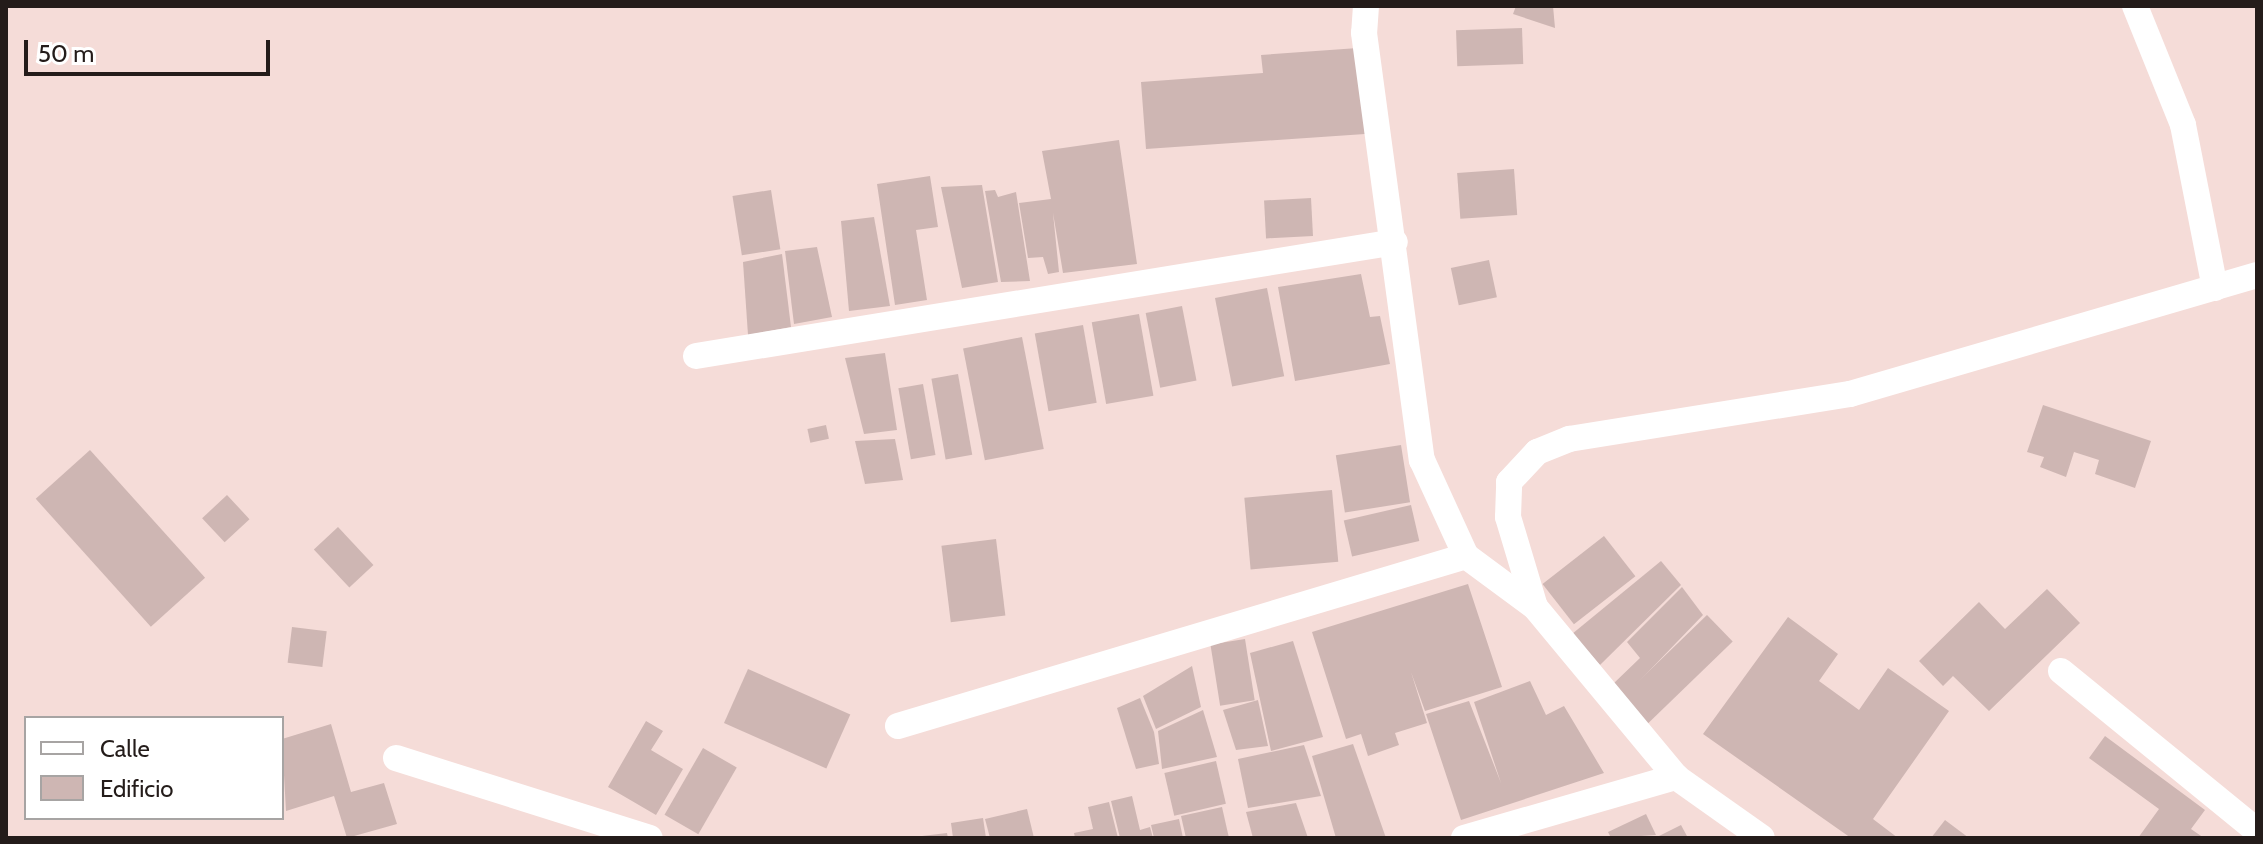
<!DOCTYPE html>
<html>
<head>
<meta charset="utf-8">
<style>
	body { margin:0 }
	#map { position:relative; width:2263px; height:844px; overflow:hidden; background:#f5dcd8; font-family:Cabin,sans-serif }
	div>[style] { position:absolute }
	.building>* { inset:0; background:#ceb6b3; transform-origin:0 0 }
	.street>* { height:26px; margin:-13px; padding:0 13px; transform-origin:13px; border-radius:13px; background:#fff }
	span { translate:-50% -50%; white-space:nowrap; text-align:center; line-height:1.15; -webkit-text-stroke:6px #fff; paint-order:stroke }
	.frame { position:absolute; inset:0; border:8px solid #241c1a; pointer-events:none }
	.legend { position:absolute; left:24px; top:716px; width:260px; height:104px; box-sizing:border-box; background:#fff; border:2px solid #a7a4a3; margin:0; padding:10px 14px; list-style:none; font-size:24px; color:#241c1a }
	.legend li { display:flex; align-items:center; gap:16px; height:40px }
	.legend b { width:40px; border:2px solid #a7a4a3 }
	.scale { position:absolute; left:24px; top:40px; width:246px; height:36px; box-sizing:border-box; border:4px solid #241c1a; border-top:0; padding-left:10px; font-size:24px; line-height:28px; white-space:nowrap; color:#241c1a; -webkit-text-stroke:6px #fff; paint-order:stroke }
</style>
</head>
<body>
<div id="map">
	<div class="building">
		<div style="clip-path:polygon(1516px 6px,1553px 6px,1555px 28px,1513px 14px)"></div>
		<div style="left:1522px;top:28px;width:36px;height:66px;rotate:88deg"></div>
		<div style="clip-path:polygon(1358px 48px,1365px 134px,1146px 149px,1141px 82px,1263px 73px,1261px 55px)"></div>
		<div style="clip-path:polygon(1119px 140px,1137px 264px,1063px 273px,1053px 213px,1059px 272px,1048px 274px,1043px 257px,1028px 258px,1019px 203px,1051px 199px,1042px 151px)"></div>
		<div style="left:1514px;top:169px;width:46px;height:57px;rotate:86deg"></div>
		<div style="clip-path:polygon(930px 176px,938px 227px,916px 230px,927px 300px,895px 305px,877px 184px)"></div>
		<div style="clip-path:polygon(982px 185px,998px 282px,962px 288px,941px 187px)"></div>
		<div style="left:771px;top:190px;width:60px;height:39px;rotate:81deg"></div>
		<div style="clip-path:polygon(995px 190px,998px 197px,1016px 192px,1030px 281px,1001px 282px,985px 191px)"></div>
		<div style="left:1311px;top:198px;width:38px;height:47px;rotate:87deg"></div>
		<div style="clip-path:polygon(874px 217px,890px 306px,849px 311px,841px 221px)"></div>
		<div style="clip-path:polygon(817px 247px,832px 317px,794px 324px,785px 251px)"></div>
		<div style="clip-path:polygon(782px 254px,791px 327px,748px 335px,743px 262px)"></div>
		<div style="left:1489px;top:260px;width:38px;height:39px;rotate:78deg"></div>
		<div style="clip-path:polygon(1361px 274px,1370px 317px,1380px 316px,1390px 364px,1295px 381px,1278px 287px)"></div>
		<div style="left:1267px;top:288px;width:90px;height:53px;rotate:79deg"></div>
		<div style="left:1182px;top:306px;width:76px;height:37px;rotate:79deg"></div>
		<div style="left:1139px;top:314px;width:83px;height:48px;rotate:80deg"></div>
		<div style="left:1083px;top:325px;width:79px;height:49px;rotate:80deg"></div>
		<div style="left:1022px;top:337px;width:114px;height:60px;rotate:79deg"></div>
		<div style="clip-path:polygon(885px 353px,897px 430px,864px 434px,845px 358px)"></div>
		<div style="left:958px;top:374px;width:82px;height:27px;rotate:80deg"></div>
		<div style="left:923px;top:384px;width:72px;height:25px;rotate:80deg"></div>
		<div style="clip-path:polygon(2043px 405px,2151px 441px,2135px 488px,2095px 474px,2099px 460px,2074px 452px,2066px 477px,2040px 467px,2044px 457px,2027px 452px)"></div>
		<div style="left:826px;top:425px;width:14px;height:19px;rotate:78deg"></div>
		<div style="clip-path:polygon(895px 439px,903px 480px,865px 484px,855px 441px)"></div>
		<div style="left:1401px;top:445px;width:58px;height:66px;rotate:81deg"></div>
		<div style="left:90px;top:450px;width:172px;height:73px;rotate:48deg"></div>
		<div style="left:1332px;top:490px;width:72px;height:88px;rotate:85deg"></div>
		<div style="left:227px;top:495px;width:33px;height:34px;rotate:47deg"></div>
		<div style="left:1411px;top:505px;width:37px;height:69px;rotate:77deg"></div>
		<div style="left:338px;top:527px;width:52px;height:33px;rotate:47deg"></div>
		<div style="left:1604px;top:536px;width:51px;height:78px;rotate:52deg"></div>
		<div style="left:996px;top:539px;width:77px;height:55px;rotate:83deg"></div>
		<div style="clip-path:polygon(1661px 561px,1681px 585px,1600px 665px,1572px 634px)"></div>
		<div style="clip-path:polygon(1468px 584px,1502px 687px,1425px 711px,1411px 672px,1427px 723px,1395px 733px,1399px 745px,1368px 756px,1361px 734px,1346px 739px,1312px 632px)"></div>
		<div style="clip-path:polygon(1682px 587px,1703px 615px,1624px 697px,1613px 684px,1640px 658px,1627px 642px)"></div>
		<div style="clip-path:polygon(2047px 589px,2080px 623px,1989px 711px,1953px 676px,1943px 686px,1919px 661px,1979px 602px,2005px 629px)"></div>
		<div style="left:1707px;top:615px;width:37px;height:119px;rotate:46deg"></div>
		<div style="clip-path:polygon(1788px 617px,1838px 654px,1819px 681px,1859px 710px,1888px 668px,1949px 711px,1873px 819px,1898px 838px,1851px 838px,1703px 734px)"></div>
		<div style="left:292px;top:627px;width:35px;height:36px;rotate:7deg"></div>
		<div style="left:1245px;top:639px;width:62px;height:35px;rotate:81deg"></div>
		<div style="clip-path:polygon(1293px 641px,1323px 737px,1271px 751px,1250px 653px)"></div>
		<div style="clip-path:polygon(1192px 666px,1201px 707px,1156px 729px,1143px 696px)"></div>
		<div style="left:748px;top:669px;width:112px;height:59px;rotate:24deg"></div>
		<div style="clip-path:polygon(1530px 681px,1546px 715px,1564px 706px,1604px 773px,1461px 820px,1426px 714px,1469px 701px,1501px 783px,1474px 702px)"></div>
		<div style="clip-path:polygon(1140px 698px,1154px 732px,1159px 764px,1136px 769px,1117px 708px)"></div>
		<div style="clip-path:polygon(1258px 700px,1268px 746px,1236px 750px,1223px 710px)"></div>
		<div style="clip-path:polygon(1203px 710px,1217px 757px,1162px 769px,1158px 731px)"></div>
		<div style="clip-path:polygon(646px 721px,663px 731px,651px 750px,683px 769px,656px 815px,608px 787px)"></div>
		<div style="clip-path:polygon(331px 724px,351px 792px,384px 783px,397px 824px,347px 838px,334px 796px,286px 811px,282px 739px)"></div>
		<div style="clip-path:polygon(2105px 736px,2205px 810px,2191px 829px,2204px 838px,2138px 838px,2159px 809px,2089px 758px)"></div>
		<div style="clip-path:polygon(1353px 744px,1386px 838px,1336px 838px,1312px 756px)"></div>
		<div style="clip-path:polygon(1304px 745px,1321px 796px,1248px 808px,1238px 759px)"></div>
		<div style="left:703px;top:748px;width:39px;height:77px;rotate:30deg"></div>
		<div style="left:1216px;top:761px;width:44px;height:53px;rotate:77deg"></div>
		<div style="clip-path:polygon(1132px 796px,1140px 830px,1150px 827px,1153px 838px,1120px 838px,1111px 801px)"></div>
		<div style="clip-path:polygon(1109px 802px,1118px 838px,1075px 838px,1074px 833px,1093px 829px,1088px 807px)"></div>
		<div style="clip-path:polygon(1296px 803px,1308px 838px,1253px 838px,1246px 812px)"></div>
		<div style="clip-path:polygon(1222px 807px,1229px 838px,1186px 838px,1181px 816px)"></div>
		<div style="clip-path:polygon(1027px 809px,1034px 838px,990px 838px,985px 819px)"></div>
		<div style="clip-path:polygon(1646px 814px,1656px 835px,1611px 838px,1608px 832px)"></div>
		<div style="clip-path:polygon(983px 818px,986px 838px,953px 838px,951px 823px)"></div>
		<div style="clip-path:polygon(1179px 819px,1183px 838px,1154px 838px,1151px 825px)"></div>
		<div style="clip-path:polygon(1945px 820px,1969px 838px,1931px 838px)"></div>
		<div style="clip-path:polygon(1681px 825px,1688px 838px,1655px 838px)"></div>
		<div style="clip-path:polygon(947px 833px,948px 838px,922px 838px,922px 836px)"></div>
	</div>
	<div class="street">
		<div style="left:1366px;top:6px;width:27px;rotate:94deg"></div>
		<div style="left:1364px;top:33px;width:431px;rotate:82.3deg"></div>
		<div style="left:1422px;top:460px;width:106px;rotate:65.4deg"></div>
		<div style="left:1466px;top:556px;width:86px;rotate:36.5deg"></div>
		<div style="left:1535px;top:607px;width:221px;rotate:50.3deg"></div>
		<div style="left:1676px;top:777px;width:105px;rotate:35.3deg"></div>
		<div style="left:2135px;top:6px;width:128px;rotate:68deg"></div>
		<div style="left:2183px;top:125px;width:166px;rotate:78.9deg"></div>
		<div style="left:696px;top:356px;width:708px;rotate:-9.26deg"></div>
		<div style="left:1535px;top:607px;width:94px;rotate:-106.7deg"></div>
		<div style="left:1508px;top:517px;width:35px;rotate:-88deg"></div>
		<div style="left:1509px;top:482px;width:41px;rotate:-47deg"></div>
		<div style="left:1537px;top:452px;width:35px;rotate:-22deg"></div>
		<div style="left:1569px;top:439px;width:285px;rotate:-9.1deg"></div>
		<div style="left:1850px;top:394px;width:424px;rotate:-16.3deg"></div>
		<div style="left:2061px;top:671px;width:253px;rotate:39.2deg"></div>
		<div style="left:898px;top:726px;width:593px;rotate:-16.66deg"></div>
		<div style="left:396px;top:758px;width:266px;rotate:17.5deg"></div>
		<div style="left:1464px;top:838px;width:221px;rotate:-16.1deg"></div>
	</div>
	<div class="frame"></div>
	<ul class="legend">
	<li><b style="height:10px;background:#fff"></b>Calle</li>
	<li><b style="height:22px;background:#ceb6b3"></b>Edificio</li>
	</ul>
	<div class="scale">50 m</div>
</div>
</body>
</html>
